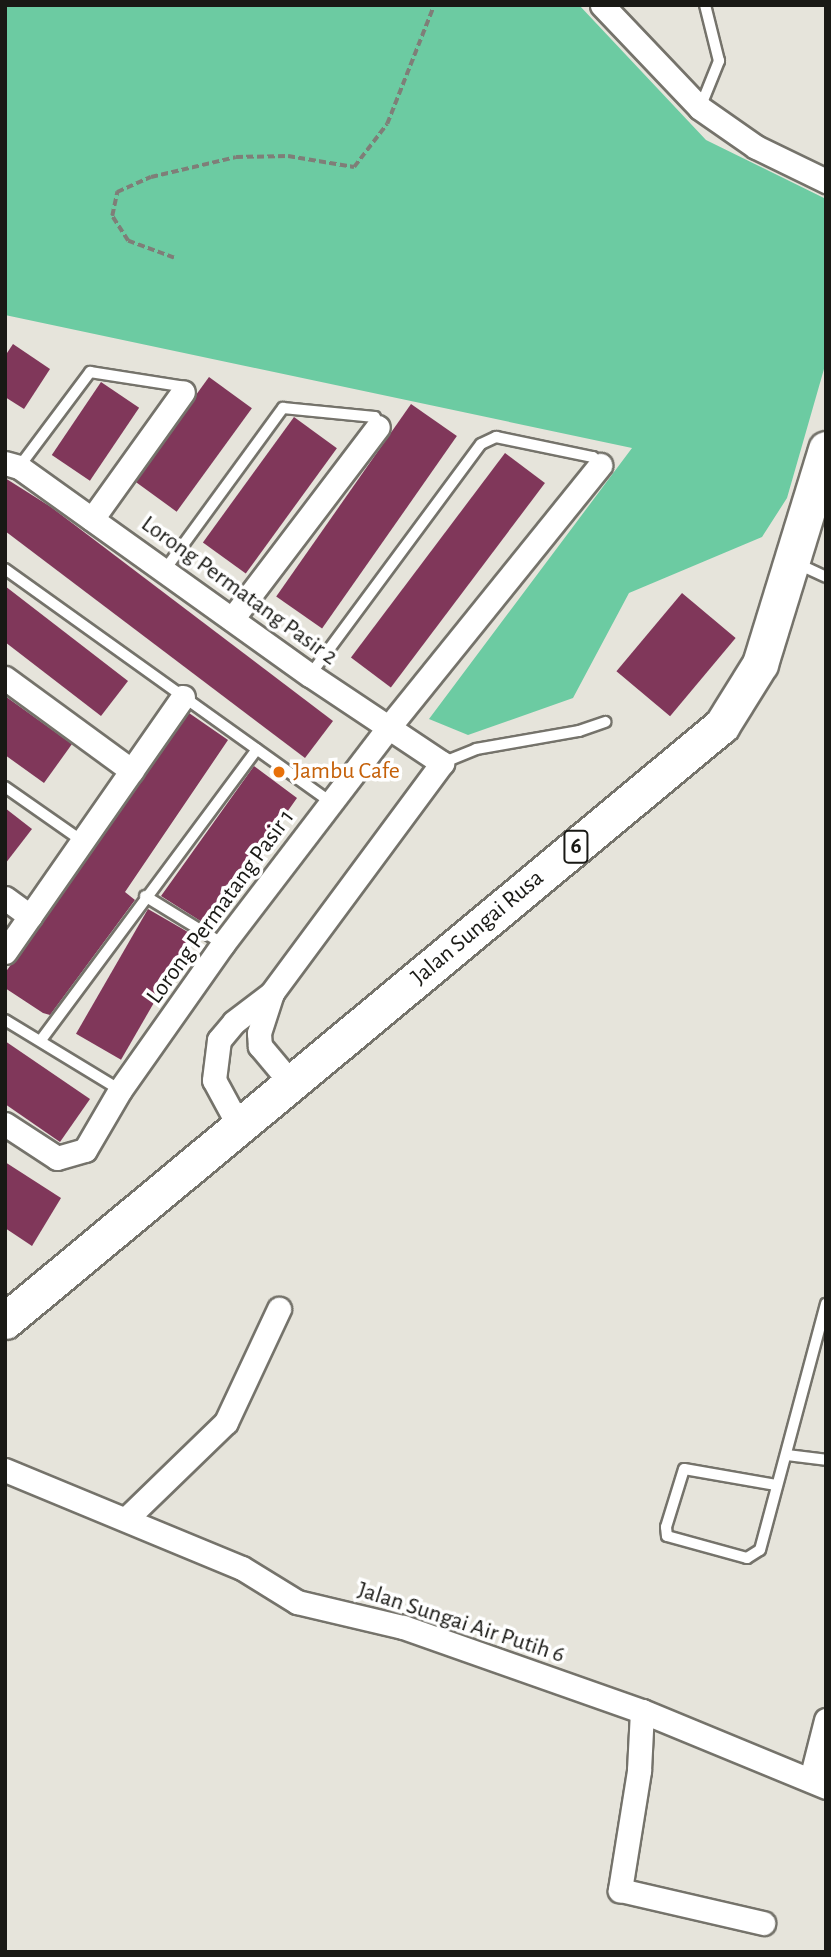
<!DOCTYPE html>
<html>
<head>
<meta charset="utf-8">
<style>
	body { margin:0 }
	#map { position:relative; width:831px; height:1957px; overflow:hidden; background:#e6e4db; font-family:"Alegreya Sans",sans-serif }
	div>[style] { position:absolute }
	.forest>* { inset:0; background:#6ccba2 }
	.building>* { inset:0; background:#80375a; transform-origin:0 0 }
	.path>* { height:3.5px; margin-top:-1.75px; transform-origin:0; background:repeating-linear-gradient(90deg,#7f7e78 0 7px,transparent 0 10.5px) }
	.roads { filter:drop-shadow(2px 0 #75736b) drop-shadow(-2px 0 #75736b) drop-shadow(0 2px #75736b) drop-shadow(0 -2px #75736b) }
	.lane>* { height:10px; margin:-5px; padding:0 5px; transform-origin:5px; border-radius:5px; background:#fff }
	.street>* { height:23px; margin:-11.5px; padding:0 11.5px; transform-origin:11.5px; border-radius:11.5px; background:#fff }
	.primary>* { height:35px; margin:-17.5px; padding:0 17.5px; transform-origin:17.5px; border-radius:17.5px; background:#fff }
	.dots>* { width:19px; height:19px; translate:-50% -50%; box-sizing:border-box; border:4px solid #fff; border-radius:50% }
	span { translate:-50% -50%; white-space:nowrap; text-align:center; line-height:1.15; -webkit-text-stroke:7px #fff; paint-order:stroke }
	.shield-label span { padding:2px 5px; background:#fff; border:2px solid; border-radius:5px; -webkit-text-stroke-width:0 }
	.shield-label { font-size:23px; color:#191915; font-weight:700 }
	.street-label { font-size:24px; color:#191915 }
	.food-label { font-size:24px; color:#c56008 }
	.left { translate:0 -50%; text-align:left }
	.frame { position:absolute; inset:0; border:7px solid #191915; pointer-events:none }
</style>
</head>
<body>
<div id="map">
	<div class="forest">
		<div style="clip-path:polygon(5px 5px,579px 5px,706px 140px,826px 199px,826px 362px,787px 498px,762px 537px,629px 593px,573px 698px,468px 735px,429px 719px,632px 448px,5px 315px)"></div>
	</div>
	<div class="building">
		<div style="clip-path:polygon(13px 344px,50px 369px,24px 409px,5px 397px,5px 356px)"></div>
		<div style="left:209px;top:377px;width:53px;height:128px;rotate:36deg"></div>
		<div style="left:101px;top:382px;width:46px;height:88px;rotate:34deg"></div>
		<div style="left:411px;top:404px;width:56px;height:235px;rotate:35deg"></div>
		<div style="left:294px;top:417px;width:53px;height:155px;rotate:36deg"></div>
		<div style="left:505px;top:453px;width:50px;height:256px;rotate:37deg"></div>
		<div style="clip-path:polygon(5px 478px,51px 507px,333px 721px,305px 758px,5px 531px)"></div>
		<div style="clip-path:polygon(5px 586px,128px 681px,101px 716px,5px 642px)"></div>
		<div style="left:682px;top:593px;width:70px;height:102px;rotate:40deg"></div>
		<div style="clip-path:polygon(5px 696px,72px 744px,44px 783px,5px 755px)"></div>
		<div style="clip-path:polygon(189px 713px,228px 740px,125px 892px,135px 900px,50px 1015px,43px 1013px,5px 988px,5px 973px)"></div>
		<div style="clip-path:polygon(254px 766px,297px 798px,210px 921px,205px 918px,202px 922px,161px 896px)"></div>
		<div style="clip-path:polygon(5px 808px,32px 829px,5px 864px)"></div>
		<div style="left:148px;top:909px;width:52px;height:144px;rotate:30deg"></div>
		<div style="clip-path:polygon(5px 1041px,90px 1099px,60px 1142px,5px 1104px)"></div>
		<div style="clip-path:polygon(5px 1162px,61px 1198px,32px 1246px,5px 1228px)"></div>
	</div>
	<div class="path">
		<div style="left:174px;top:258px;width:49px;rotate:-159.7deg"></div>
		<div style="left:128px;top:241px;width:30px;rotate:-123deg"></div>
		<div style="left:112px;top:216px;width:25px;rotate:-78deg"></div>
		<div style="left:117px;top:192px;width:37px;rotate:-24deg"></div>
		<div style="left:151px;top:177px;width:87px;rotate:-13.2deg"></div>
		<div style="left:236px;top:157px;width:52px;rotate:-1.1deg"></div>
		<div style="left:288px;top:156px;width:67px;rotate:9.5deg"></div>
		<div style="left:354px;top:167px;width:54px;rotate:-52.5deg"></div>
		<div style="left:387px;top:124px;width:128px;rotate:-68.4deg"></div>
	</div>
	<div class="roads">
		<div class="lane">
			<div style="left:700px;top:108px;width:51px;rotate:-68deg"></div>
			<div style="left:719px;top:61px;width:58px;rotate:-104deg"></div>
			<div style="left:19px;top:467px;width:119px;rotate:-53.2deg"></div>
			<div style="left:90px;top:372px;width:90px;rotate:8.9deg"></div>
			<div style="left:179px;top:386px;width:7px;rotate:56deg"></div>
			<div style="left:796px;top:563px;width:33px;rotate:25deg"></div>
			<div style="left:5px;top:569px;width:401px;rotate:35.6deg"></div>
			<div style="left:164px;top:571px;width:202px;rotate:-53.9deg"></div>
			<div style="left:283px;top:408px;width:92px;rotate:5.6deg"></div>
			<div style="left:375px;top:417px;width:9px;rotate:72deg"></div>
			<div style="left:310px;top:675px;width:287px;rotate:-53.5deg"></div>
			<div style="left:481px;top:444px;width:17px;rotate:-25deg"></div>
			<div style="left:496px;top:437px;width:99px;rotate:11.7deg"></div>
			<div style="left:593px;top:457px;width:11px;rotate:49deg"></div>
			<div style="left:442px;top:763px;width:37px;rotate:-22deg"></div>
			<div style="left:476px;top:749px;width:105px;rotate:-9.9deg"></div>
			<div style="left:579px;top:731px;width:28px;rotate:-19deg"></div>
			<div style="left:5px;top:787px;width:94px;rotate:35deg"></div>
			<div style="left:145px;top:896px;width:92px;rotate:31.6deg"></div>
			<div style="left:5px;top:1020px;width:135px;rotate:31.3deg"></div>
			<div style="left:41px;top:1040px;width:362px;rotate:-53.4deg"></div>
			<div style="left:787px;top:1455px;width:39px;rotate:7deg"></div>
			<div style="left:776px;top:1485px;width:93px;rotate:-170.1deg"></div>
			<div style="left:684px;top:1469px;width:61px;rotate:107.2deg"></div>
			<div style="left:666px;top:1527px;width:9px;rotate:84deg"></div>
			<div style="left:667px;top:1536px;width:83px;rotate:15.4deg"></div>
			<div style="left:747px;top:1558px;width:15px;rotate:-32deg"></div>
			<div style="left:760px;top:1550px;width:255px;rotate:-75deg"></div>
		</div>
		<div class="street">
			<div style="left:602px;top:5px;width:142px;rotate:46.4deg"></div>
			<div style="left:700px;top:108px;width:68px;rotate:34.9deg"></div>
			<div style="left:756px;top:147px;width:78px;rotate:25.9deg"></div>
			<div style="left:5px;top:463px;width:15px;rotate:16deg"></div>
			<div style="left:19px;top:467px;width:358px;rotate:35.6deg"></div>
			<div style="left:310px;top:675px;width:159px;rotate:33.7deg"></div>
			<div style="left:442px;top:763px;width:286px;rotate:126.5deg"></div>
			<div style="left:272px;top:993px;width:42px;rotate:108deg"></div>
			<div style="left:259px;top:1033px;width:13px;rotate:86deg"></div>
			<div style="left:260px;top:1046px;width:48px;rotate:50deg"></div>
			<div style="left:92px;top:519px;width:156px;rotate:-54.4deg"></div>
			<div style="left:232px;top:619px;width:241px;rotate:-52.8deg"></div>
			<div style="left:5px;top:678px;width:157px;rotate:36.2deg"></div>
			<div style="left:5px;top:898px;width:31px;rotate:36deg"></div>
			<div style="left:5px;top:952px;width:311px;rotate:-55.1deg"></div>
			<div style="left:5px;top:1124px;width:62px;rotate:33.2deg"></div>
			<div style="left:57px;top:1158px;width:29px;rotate:-16deg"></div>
			<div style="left:85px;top:1150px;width:69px;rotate:-59.7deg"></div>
			<div style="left:120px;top:1090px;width:179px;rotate:-54.8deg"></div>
			<div style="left:223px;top:944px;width:272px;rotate:-52.6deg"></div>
			<div style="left:388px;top:728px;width:338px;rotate:-51.1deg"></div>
			<div style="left:239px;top:1126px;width:52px;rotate:-118.5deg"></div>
			<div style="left:214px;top:1080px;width:40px;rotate:-82.9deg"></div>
			<div style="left:219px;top:1040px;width:23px;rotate:-50deg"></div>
			<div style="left:234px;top:1022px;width:48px;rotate:-37.3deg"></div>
			<div style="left:5px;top:1470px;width:256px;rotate:22.5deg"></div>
			<div style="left:242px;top:1568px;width:65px;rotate:31.7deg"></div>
			<div style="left:297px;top:1602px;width:109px;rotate:13.3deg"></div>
			<div style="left:403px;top:1627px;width:253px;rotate:19.4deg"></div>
			<div style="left:642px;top:1711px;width:199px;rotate:22.4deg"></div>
			<div style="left:126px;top:1519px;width:139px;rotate:-44.1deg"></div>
			<div style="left:226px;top:1422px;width:125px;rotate:-64.9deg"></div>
			<div style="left:642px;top:1711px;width:60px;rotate:92.9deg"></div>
			<div style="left:639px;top:1771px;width:121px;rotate:99.1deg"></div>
			<div style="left:620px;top:1890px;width:147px;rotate:13deg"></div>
			<div style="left:811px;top:1779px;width:61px;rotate:-75.7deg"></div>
		</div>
		<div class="primary">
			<div style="left:5px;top:1321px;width:932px;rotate:-39.73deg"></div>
			<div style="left:722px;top:725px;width:72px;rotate:-58.1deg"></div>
			<div style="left:760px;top:664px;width:225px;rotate:-72.9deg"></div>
		</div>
	</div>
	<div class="dots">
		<div style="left:279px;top:772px;background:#e8710a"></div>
	</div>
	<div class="shield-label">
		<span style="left:576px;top:847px">6</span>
	</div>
	<div class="street-label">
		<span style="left:239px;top:591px;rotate:36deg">Lorong Permatang Pasir 2</span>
		<span style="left:221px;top:907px;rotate:-54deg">Lorong Permatang Pasir 1</span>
		<span style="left:478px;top:928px;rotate:-40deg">Jalan Sungai Rusa</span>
		<span style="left:461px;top:1623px;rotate:18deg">Jalan Sungai Air Putih 6</span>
	</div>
	<div class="food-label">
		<span class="left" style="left:293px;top:772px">Jambu Cafe</span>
	</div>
	<div class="frame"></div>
</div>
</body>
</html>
